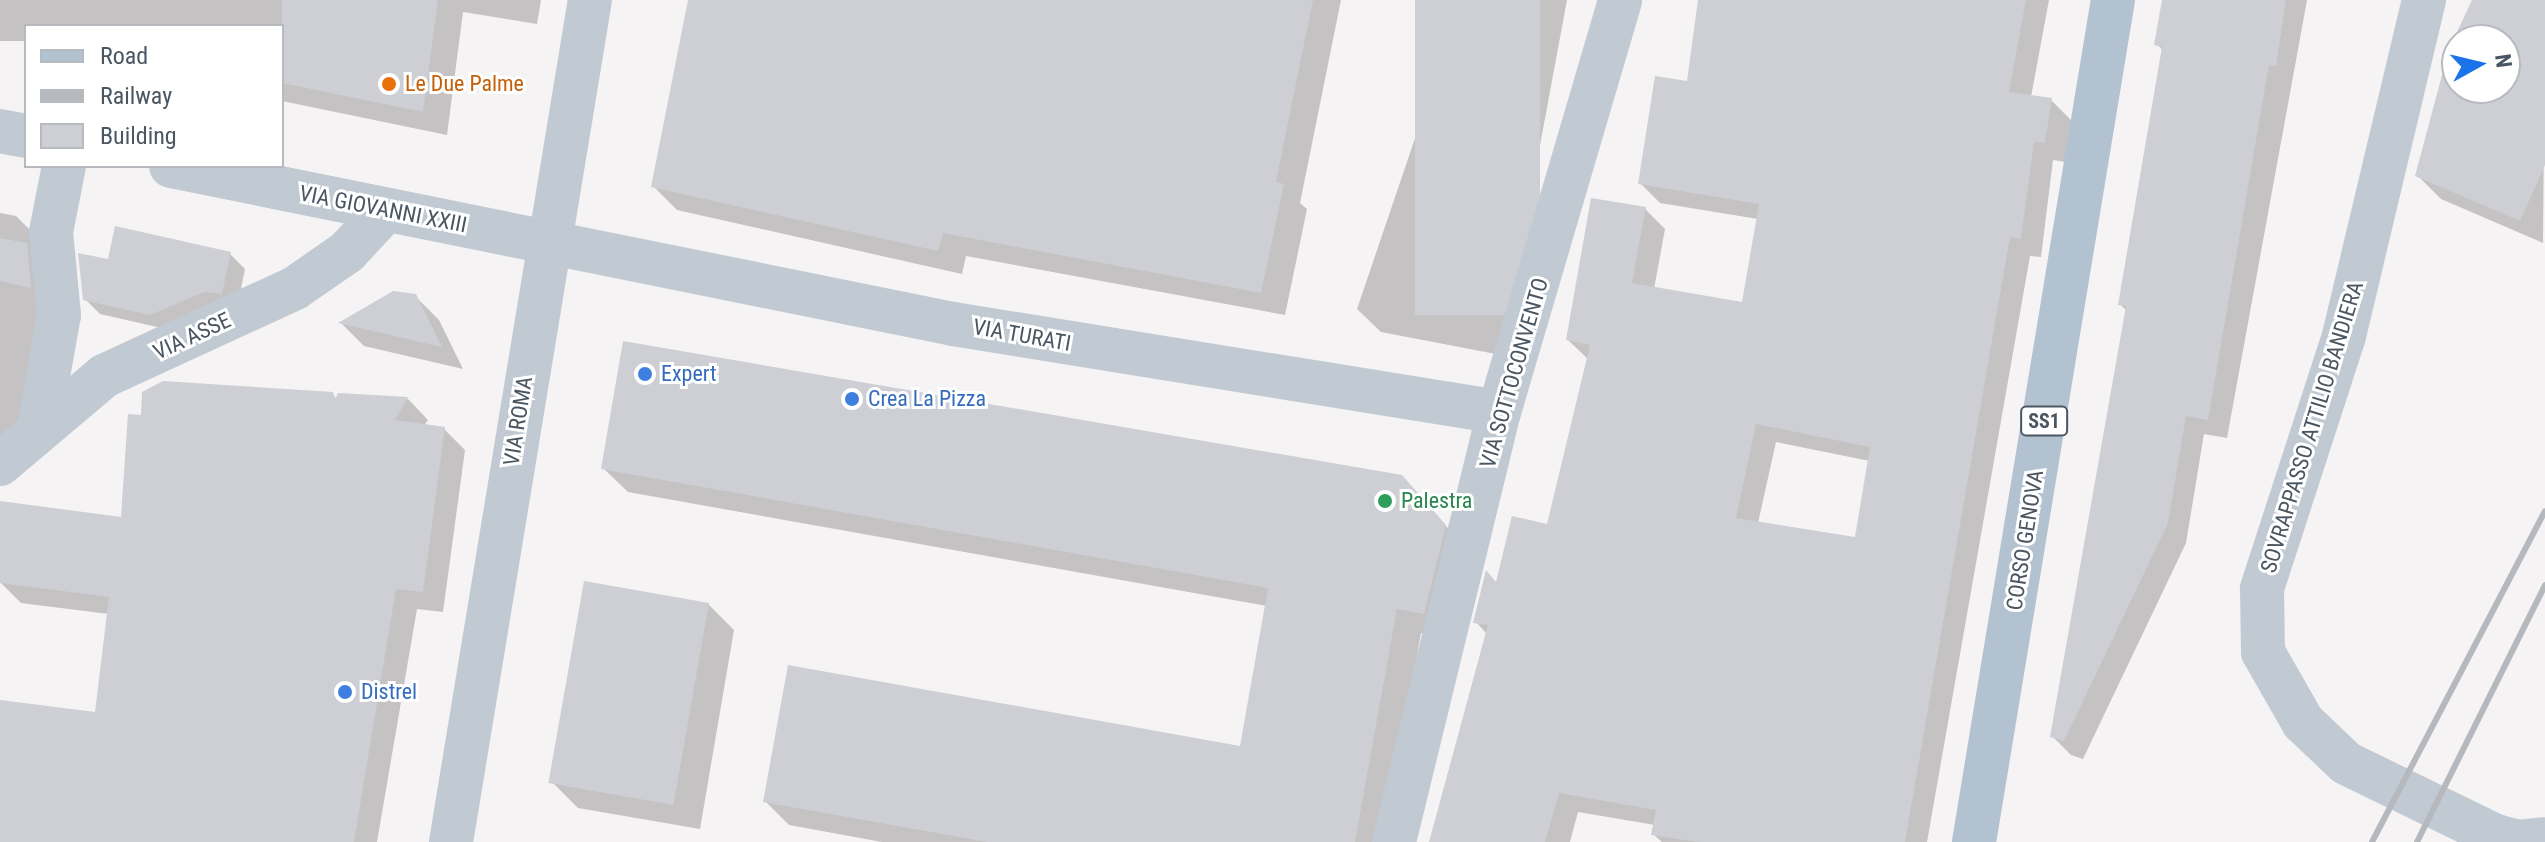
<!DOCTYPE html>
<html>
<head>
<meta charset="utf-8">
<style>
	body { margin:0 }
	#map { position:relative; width:2545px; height:842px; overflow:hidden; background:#f5f3f3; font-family:"Roboto Condensed",sans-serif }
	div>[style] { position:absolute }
	.shadow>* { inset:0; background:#0003 }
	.building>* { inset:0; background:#cdcfd5; transform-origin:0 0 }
	.minor>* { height:44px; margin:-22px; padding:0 22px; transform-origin:22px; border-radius:22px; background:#c1cad2 }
	.major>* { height:44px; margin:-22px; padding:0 22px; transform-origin:22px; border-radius:22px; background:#b3c2d1 }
	.rail>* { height:6px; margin:-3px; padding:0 3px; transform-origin:3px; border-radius:3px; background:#b5b8bd }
	.dots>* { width:22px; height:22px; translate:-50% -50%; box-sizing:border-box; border:4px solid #fff; border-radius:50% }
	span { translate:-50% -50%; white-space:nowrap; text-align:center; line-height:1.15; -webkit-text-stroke:6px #fff; paint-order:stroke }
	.shield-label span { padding:2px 6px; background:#fff; border:2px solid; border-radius:6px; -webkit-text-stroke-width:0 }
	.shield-label { font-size:20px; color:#4a5661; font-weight:700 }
	.food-label { font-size:22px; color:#c56008 }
	.left { translate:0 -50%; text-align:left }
	.street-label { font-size:22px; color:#4a5661 }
	.shop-label { font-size:22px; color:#366cbe }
	.leisure-label { font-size:22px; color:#27864d }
	.legend { position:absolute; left:24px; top:24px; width:260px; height:144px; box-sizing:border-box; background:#fff; border:2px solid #b7bbc0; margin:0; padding:10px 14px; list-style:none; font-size:24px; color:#4a5661 }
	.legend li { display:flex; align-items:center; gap:16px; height:40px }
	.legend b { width:40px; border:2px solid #b7bbc0 }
	.north { position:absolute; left:2441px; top:24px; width:80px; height:80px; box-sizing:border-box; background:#fff; border:2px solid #b7bbc0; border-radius:50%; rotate:82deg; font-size:22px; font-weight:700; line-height:32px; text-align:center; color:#4a5661 }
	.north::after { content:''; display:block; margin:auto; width:28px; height:36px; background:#1a73e8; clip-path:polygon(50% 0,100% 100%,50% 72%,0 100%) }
</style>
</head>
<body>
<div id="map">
	<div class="shadow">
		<div style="clip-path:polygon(0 0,541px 0,537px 24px,463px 12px,447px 135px,282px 101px,282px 26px,26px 26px,26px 41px,0 41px)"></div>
		<div style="clip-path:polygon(690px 0,1341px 0,1300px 203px,1307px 209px,1285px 315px,966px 256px,962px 274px,677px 210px,653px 186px)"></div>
		<div style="clip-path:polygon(1462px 0,1567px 0,1501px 355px,1381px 332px,1357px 309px)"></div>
		<div style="clip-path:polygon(evenodd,1700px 0,2049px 0,2031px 97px,2051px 100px,2071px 120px,2065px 162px,2053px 160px,2041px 257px,2030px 256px,1927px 842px,1662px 842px,1653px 834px,1655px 825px,1578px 812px,1570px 842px,1430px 842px,1486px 633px,1476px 622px,1498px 585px,1548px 527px,1589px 360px,1568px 340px,1645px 209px,1665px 229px,1654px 289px,1743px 304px,1758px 219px,1660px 203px,1640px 183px,1689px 83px,1700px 0,1776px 442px,1870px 461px,1857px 540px,1758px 523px,1776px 442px)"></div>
		<div style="clip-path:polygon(2164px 0,2307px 0,2227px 438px,2204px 434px,2186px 543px,2083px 759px,2071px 755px,2052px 736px,2127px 311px,2120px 304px,2163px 51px,2157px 44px)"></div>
		<div style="clip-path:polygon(evenodd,2474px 0,2545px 0,2543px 243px,2441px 199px,2417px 175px,2451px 50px,2474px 0,2457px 40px,2505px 40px,2505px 88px,2457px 88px,2457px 40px)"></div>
		<div style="clip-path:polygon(0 213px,16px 216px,41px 241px,51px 270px,11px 467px,0 478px)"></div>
		<div style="clip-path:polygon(230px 254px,245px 269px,237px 308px,166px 329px,100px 314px,85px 299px,109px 261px)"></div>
		<div style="clip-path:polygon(415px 296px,439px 320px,463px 369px,364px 346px,342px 324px)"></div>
		<div style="clip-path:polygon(332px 394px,337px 399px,339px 395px,408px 399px,428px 420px,424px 426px,444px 429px,465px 450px,443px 612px,417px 609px,377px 842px,0 842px,0 702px,97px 714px,109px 614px,21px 603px,0 582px,123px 519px)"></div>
		<div style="clip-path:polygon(603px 468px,1401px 477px,1469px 551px,1448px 637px,1421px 633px,1383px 842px,882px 842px,789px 825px,765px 801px,1242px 748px,1267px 606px,628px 492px)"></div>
		<div style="clip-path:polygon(708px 604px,734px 630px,700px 829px,578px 808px,552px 782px)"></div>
	</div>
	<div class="building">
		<div style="clip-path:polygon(282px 0,438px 0,423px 112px,282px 83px)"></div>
		<div style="clip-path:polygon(688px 0,1313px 0,1276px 182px,1284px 184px,1261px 293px,943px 233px,938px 251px,651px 187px)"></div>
		<div style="left:1415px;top:0;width:125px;height:315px"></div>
		<div style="clip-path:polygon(evenodd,1698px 0,2026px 0,2009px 92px,2052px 98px,2045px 143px,2034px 142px,2021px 239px,2010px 237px,1905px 842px,1698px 842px,1651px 835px,1656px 810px,1559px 793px,1545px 842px,1429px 842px,1488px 625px,1473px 623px,1486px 570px,1496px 582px,1512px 516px,1547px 524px,1590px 345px,1566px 340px,1591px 198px,1646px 207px,1632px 283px,1742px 302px,1759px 204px,1638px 184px,1655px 76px,1687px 81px,1698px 0,1756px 424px,1870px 447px,1855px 537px,1736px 518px,1756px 424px)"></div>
		<div style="clip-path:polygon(2162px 0,2286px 0,2276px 66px,2269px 65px,2208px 420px,2186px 416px,2168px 523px,2064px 741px,2050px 737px,2126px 306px,2118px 305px,2162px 47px,2154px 45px)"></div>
		<div style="clip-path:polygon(evenodd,2472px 0,2545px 0,2545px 165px,2520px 221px,2415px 176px,2449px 49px,2472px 0,2457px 40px,2505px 40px,2505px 88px,2457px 88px,2457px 40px)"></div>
		<div style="clip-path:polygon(115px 226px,231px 252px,222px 294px,204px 292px,150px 315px,83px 300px,78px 253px,108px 259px)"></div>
		<div style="clip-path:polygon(0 238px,27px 243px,31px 288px,0 281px)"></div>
		<div style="clip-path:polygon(393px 291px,416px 294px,442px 347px,338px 323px)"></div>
		<div style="clip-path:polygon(623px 341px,1402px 475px,1446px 525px,1424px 614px,1397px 609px,1355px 842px,987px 842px,763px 802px,788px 665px,1240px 746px,1268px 588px,601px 469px)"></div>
		<div style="clip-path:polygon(163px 381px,333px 392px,335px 399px,338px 393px,408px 397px,395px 420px,445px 427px,423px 592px,396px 589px,354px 842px,0 842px,0 700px,95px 712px,109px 597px,0 583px,0 501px,121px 517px,128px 414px,141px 415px,142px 392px)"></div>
		<div style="left:584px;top:581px;width:127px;height:205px;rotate:10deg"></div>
	</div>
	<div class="minor">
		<div style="left:2424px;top:0;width:345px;rotate:103.4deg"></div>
		<div style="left:2344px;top:336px;width:266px;rotate:108deg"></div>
		<div style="left:2262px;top:589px;width:63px;rotate:89.1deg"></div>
		<div style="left:2263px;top:652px;width:81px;rotate:60.3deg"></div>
		<div style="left:2303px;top:722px;width:59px;rotate:43.6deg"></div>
		<div style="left:2346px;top:763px;width:167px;rotate:26deg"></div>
		<div style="left:2496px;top:836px;width:23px;rotate:15deg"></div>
		<div style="left:2518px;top:842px;width:27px;rotate:-6deg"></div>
		<div style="left:0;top:131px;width:26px;rotate:11deg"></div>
		<div style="left:171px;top:166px;width:798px;rotate:11.42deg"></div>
		<div style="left:953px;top:324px;width:553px;rotate:9.16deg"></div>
		<div style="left:39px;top:427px;width:114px;rotate:-79.9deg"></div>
		<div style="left:59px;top:315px;width:83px;rotate:-95.5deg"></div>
		<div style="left:51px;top:232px;width:67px;rotate:-78.9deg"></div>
		<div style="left:0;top:464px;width:136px;rotate:-40.2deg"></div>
		<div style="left:104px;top:376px;width:210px;rotate:-24.7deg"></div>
		<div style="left:295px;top:288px;width:63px;rotate:-34.7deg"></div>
		<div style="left:347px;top:252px;width:57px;rotate:-47.1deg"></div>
		<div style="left:451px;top:842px;width:853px;rotate:-80.63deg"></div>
		<div style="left:1394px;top:842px;width:443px;rotate:-76.3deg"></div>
		<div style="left:1499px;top:412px;width:429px;rotate:-73.6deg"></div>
	</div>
	<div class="major">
		<div style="left:1974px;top:842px;width:853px;rotate:-80.63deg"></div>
	</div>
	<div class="rail">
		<div style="left:2372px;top:842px;width:373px;rotate:-62.4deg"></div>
		<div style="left:2417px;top:842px;width:287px;rotate:-63.5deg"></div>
	</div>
	<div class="dots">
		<div style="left:389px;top:84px;background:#e8710a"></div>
		<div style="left:645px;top:374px;background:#3f7fe0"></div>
		<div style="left:852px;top:399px;background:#3f7fe0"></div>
		<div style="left:1385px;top:501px;background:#2e9e5b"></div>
		<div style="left:345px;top:692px;background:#3f7fe0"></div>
	</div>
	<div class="shield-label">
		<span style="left:2044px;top:421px">SS1</span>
	</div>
	<div class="food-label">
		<span class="left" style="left:405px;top:84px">Le Due Palme</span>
	</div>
	<div class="street-label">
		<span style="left:383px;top:209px;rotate:11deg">VIA GIOVANNI XXIII</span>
		<span style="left:1022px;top:335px;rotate:10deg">VIA TURATI</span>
		<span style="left:192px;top:336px;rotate:-25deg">VIA ASSE</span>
		<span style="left:1514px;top:373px;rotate:-74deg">VIA SOTTOCONVENTO</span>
		<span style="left:518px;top:421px;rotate:-81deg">VIA ROMA</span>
		<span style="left:2312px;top:427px;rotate:-73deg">SOVRAPPASSO ATTILIO BANDIERA</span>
		<span style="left:2025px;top:540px;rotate:-81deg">CORSO GENOVA</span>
	</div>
	<div class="shop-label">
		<span class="left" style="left:661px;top:374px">Expert</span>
		<span class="left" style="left:868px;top:399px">Crea La Pizza</span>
		<span class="left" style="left:361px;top:692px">Distrel</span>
	</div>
	<div class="leisure-label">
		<span class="left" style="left:1401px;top:501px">Palestra</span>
	</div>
	<ul class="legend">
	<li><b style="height:10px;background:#b3c2d1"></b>Road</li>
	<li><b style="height:10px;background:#b5b8bd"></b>Railway</li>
	<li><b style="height:22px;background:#cdcfd5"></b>Building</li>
	</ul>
	<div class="north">N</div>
</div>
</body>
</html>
